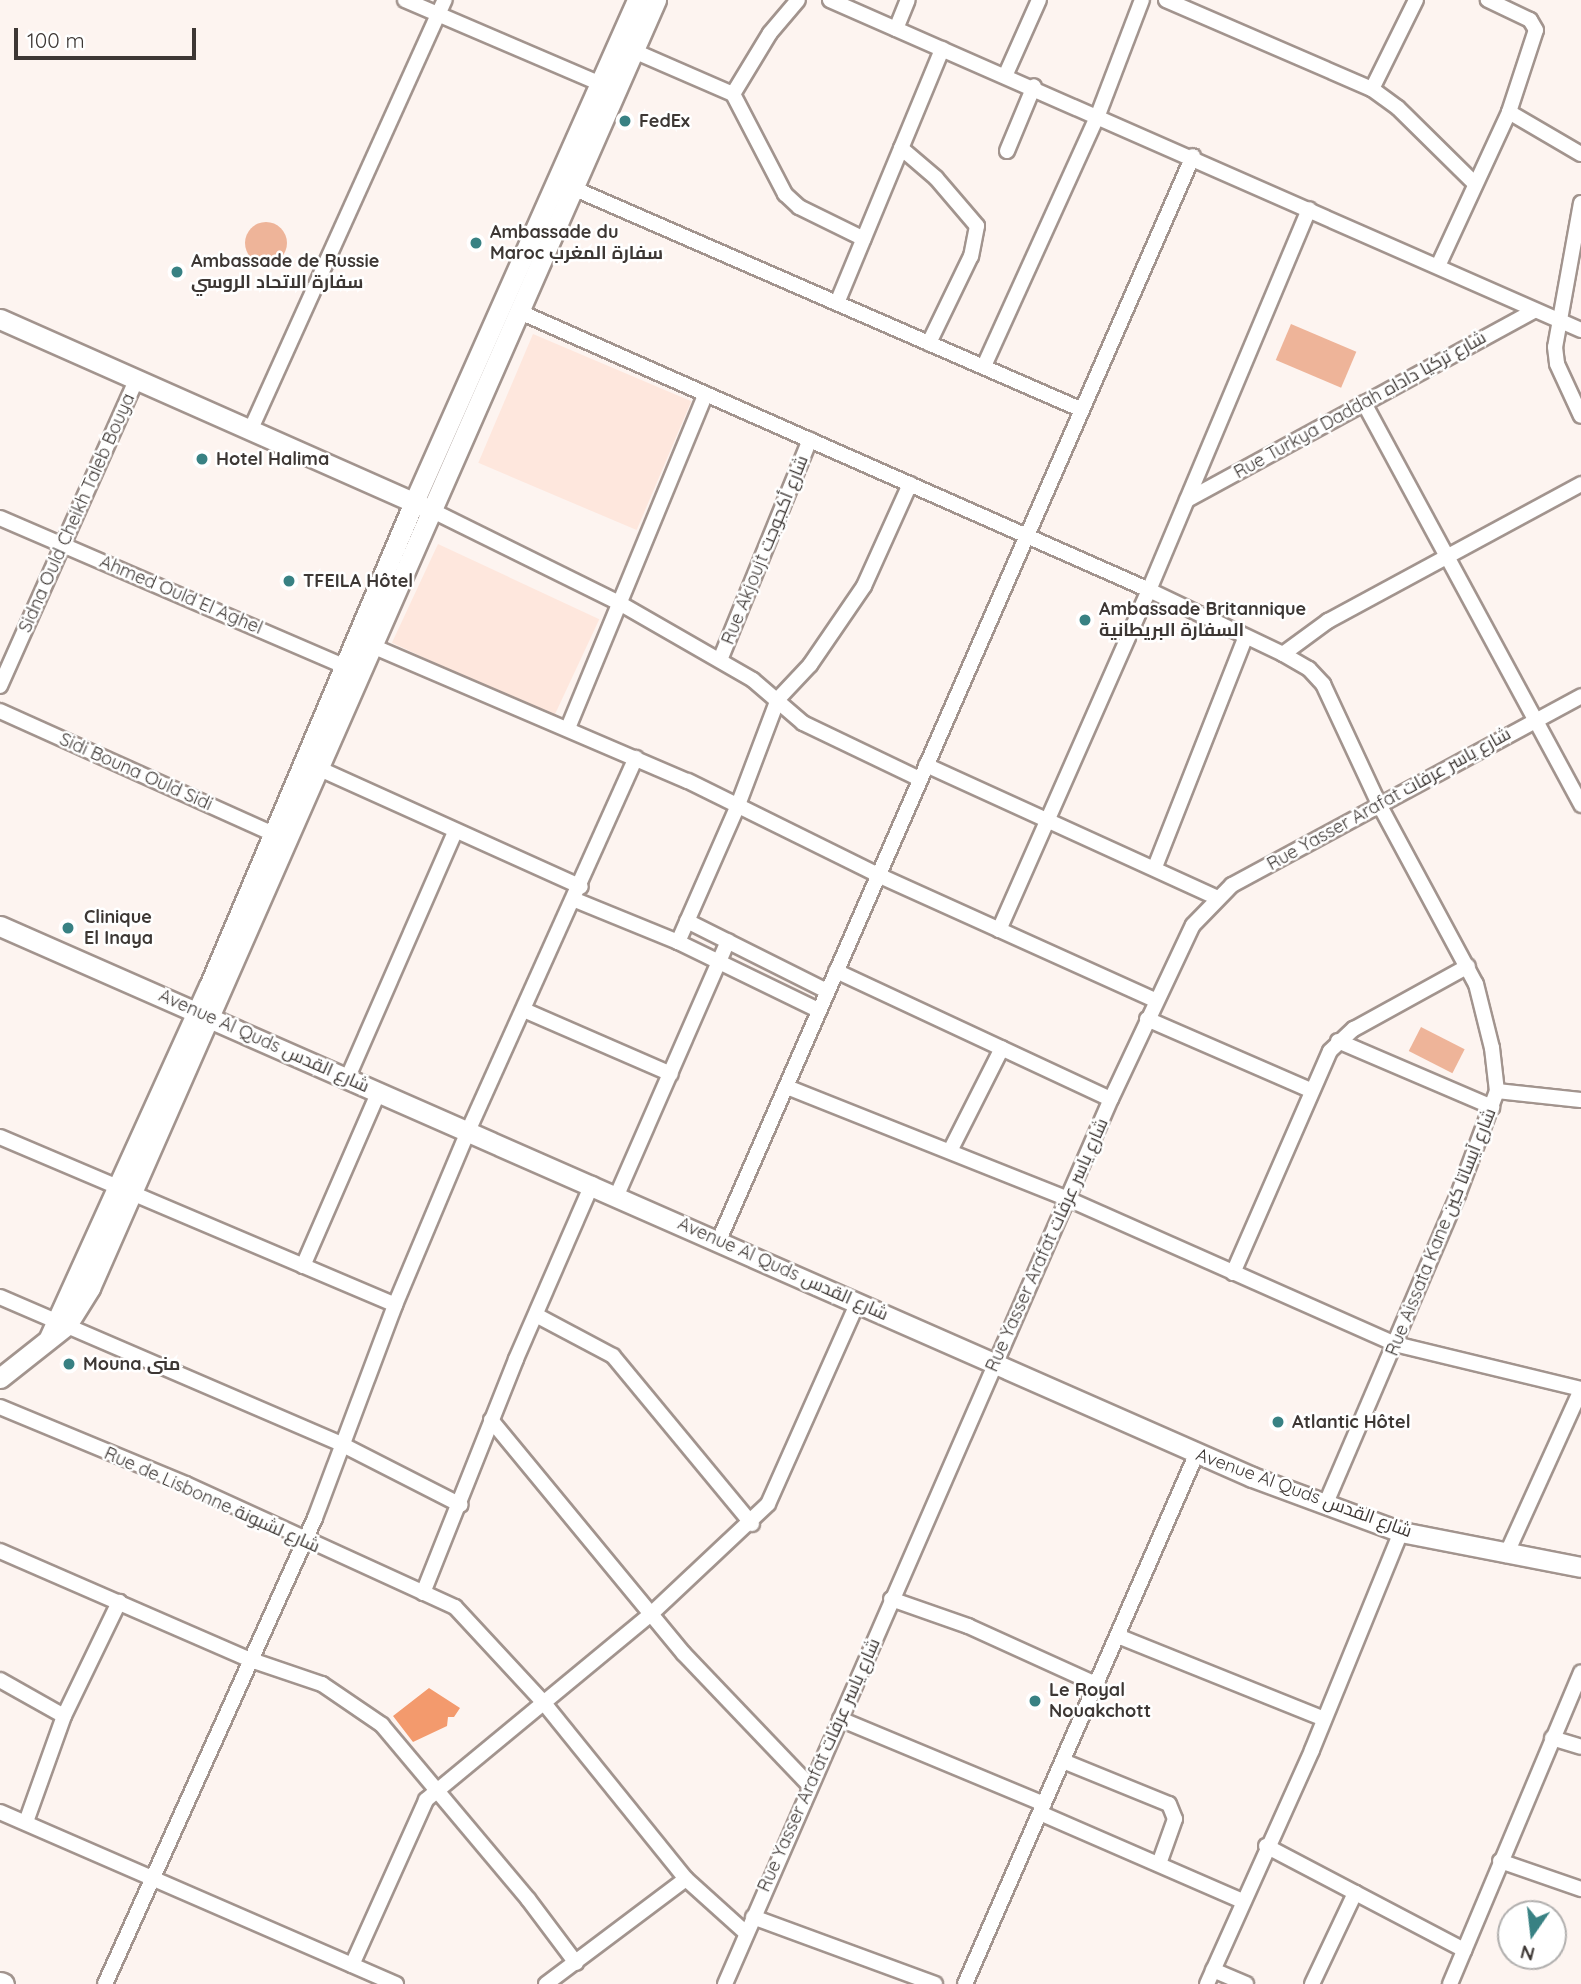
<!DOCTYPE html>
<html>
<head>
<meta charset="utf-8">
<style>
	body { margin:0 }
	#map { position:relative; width:1581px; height:1984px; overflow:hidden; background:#fdf4f0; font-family:Quicksand,Cairo,sans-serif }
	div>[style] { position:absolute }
	.built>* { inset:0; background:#fee7dd; transform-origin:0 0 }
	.green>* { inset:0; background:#eeb499; transform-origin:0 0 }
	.round { border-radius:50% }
	.forest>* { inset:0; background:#f39a6d }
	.roads { filter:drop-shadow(2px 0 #a2948e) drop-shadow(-2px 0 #a2948e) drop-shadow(0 2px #a2948e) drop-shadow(0 -2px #a2948e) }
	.minor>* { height:14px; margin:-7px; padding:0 7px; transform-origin:7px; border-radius:7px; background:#fff }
	.tertiary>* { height:19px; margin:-9.5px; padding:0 9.5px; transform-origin:9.5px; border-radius:9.5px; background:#fff }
	.secondary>* { height:21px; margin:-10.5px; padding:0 10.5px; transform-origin:10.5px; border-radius:10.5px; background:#fff }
	.dots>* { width:19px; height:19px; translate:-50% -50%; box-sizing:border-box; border:4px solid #fff; border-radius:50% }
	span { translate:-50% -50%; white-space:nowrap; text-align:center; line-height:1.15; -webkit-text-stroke:5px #fff; paint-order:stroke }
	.poi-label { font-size:18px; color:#3d3734; font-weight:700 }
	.left { translate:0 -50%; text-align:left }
	.street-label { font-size:18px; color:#3d3734 }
	.north { position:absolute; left:1497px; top:1900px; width:70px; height:70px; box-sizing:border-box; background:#fff; border:2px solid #b1afae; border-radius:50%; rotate:194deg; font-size:19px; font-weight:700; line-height:28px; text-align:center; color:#3d3734 }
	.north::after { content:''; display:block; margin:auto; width:24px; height:32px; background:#388183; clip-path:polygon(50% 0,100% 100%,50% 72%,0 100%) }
	.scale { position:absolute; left:14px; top:28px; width:182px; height:32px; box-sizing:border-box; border:4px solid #3d3734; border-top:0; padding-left:9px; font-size:21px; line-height:24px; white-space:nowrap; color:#3d3734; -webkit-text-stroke:5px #fff; paint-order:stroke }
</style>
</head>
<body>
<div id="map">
	<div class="built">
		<div style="left:533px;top:334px;width:172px;height:140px;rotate:23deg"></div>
		<div style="left:438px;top:544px;width:178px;height:109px;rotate:25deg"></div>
	</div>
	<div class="green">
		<div class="round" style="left:245px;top:222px;width:42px;height:42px"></div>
		<div style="left:1291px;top:324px;width:71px;height:39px;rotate:23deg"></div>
		<div style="left:1421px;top:1027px;width:49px;height:27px;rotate:27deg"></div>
	</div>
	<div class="forest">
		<div style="clip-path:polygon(429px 1688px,460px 1708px,454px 1717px,448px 1717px,447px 1726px,413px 1742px,393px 1716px)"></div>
	</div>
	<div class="roads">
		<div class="minor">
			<div style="left:405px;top:0;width:211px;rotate:23.2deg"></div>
			<div style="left:830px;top:0;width:820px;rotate:23.72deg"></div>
			<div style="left:1166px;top:0;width:224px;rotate:23.4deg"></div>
			<div style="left:1372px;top:89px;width:32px;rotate:36deg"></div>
			<div style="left:1398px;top:108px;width:108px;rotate:44.6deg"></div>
			<div style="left:896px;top:29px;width:31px;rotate:-68deg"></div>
			<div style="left:634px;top:51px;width:108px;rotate:23.5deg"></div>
			<div style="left:733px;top:94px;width:113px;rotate:62.5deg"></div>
			<div style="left:785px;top:194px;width:19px;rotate:43deg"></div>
			<div style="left:799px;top:207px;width:72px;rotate:26.2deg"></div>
			<div style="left:1006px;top:74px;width:81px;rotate:-66deg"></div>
			<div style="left:1372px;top:89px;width:99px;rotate:-63.7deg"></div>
			<div style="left:733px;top:94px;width:71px;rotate:-58.8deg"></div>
			<div style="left:770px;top:33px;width:43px;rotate:-49.7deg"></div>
			<div style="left:1509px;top:112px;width:83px;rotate:30.3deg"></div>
			<div style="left:901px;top:148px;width:46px;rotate:40.6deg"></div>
			<div style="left:936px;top:178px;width:63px;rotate:49.5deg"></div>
			<div style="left:977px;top:226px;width:31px;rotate:101deg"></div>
			<div style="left:971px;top:256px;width:97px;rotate:115.8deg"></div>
			<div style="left:1007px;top:151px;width:70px;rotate:-67.4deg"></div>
			<div style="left:575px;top:189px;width:551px;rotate:23.54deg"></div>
			<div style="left:1581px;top:203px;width:146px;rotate:100.2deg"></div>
			<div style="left:1555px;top:347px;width:17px;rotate:83deg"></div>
			<div style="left:1557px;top:364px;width:57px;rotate:65.2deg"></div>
			<div style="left:1438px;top:266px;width:170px;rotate:-65.2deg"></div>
			<div style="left:1509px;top:112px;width:86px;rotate:-71.8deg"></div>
			<div style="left:1536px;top:30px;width:12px;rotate:-121deg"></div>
			<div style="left:1530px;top:20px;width:47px;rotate:-154.5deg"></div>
			<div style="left:837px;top:303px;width:275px;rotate:-67.5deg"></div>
			<div style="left:520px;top:312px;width:688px;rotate:23.84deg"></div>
			<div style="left:1149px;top:590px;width:148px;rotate:25.5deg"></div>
			<div style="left:1283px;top:654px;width:30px;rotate:30deg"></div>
			<div style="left:1309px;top:669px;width:21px;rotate:47deg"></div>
			<div style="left:1323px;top:684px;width:135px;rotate:65deg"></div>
			<div style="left:1380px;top:806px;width:202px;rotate:61.7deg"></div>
			<div style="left:1476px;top:984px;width:66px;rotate:76deg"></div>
			<div style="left:1492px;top:1048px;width:43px;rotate:83.4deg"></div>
			<div style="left:1497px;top:1091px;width:111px;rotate:110.6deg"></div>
			<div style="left:1458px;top:1195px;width:337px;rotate:113.2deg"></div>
			<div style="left:984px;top:366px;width:276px;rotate:-65.6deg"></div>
			<div style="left:1098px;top:115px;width:123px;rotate:-69.1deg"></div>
			<div style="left:1364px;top:403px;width:457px;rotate:61.6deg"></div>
			<div style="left:250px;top:431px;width:473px;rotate:-65.7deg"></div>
			<div style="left:1187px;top:500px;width:395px;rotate:-28.6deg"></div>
			<div style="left:435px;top:512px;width:208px;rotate:26.3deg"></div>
			<div style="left:621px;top:604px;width:152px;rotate:29.9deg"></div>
			<div style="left:753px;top:680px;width:66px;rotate:40.7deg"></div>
			<div style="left:803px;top:723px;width:130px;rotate:25.6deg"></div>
			<div style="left:0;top:518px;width:384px;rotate:23.3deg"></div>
			<div style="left:363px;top:642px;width:353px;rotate:23.2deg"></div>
			<div style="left:688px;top:781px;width:212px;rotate:26.3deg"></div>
			<div style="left:878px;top:875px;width:304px;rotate:24.3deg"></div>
			<div style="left:1283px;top:654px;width:56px;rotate:-36.3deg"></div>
			<div style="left:1328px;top:621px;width:288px;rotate:-28.4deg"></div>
			<div style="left:720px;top:660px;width:238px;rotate:-67.8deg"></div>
			<div style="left:0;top:686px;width:337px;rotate:-66deg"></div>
			<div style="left:0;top:711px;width:298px;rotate:24.2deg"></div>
			<div style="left:568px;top:728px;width:361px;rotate:-67.6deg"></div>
			<div style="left:926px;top:765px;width:319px;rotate:24.5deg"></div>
			<div style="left:320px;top:769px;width:286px;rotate:24.3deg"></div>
			<div style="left:1155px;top:867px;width:245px;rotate:-68.5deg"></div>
			<div style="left:575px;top:900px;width:111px;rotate:22.2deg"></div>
			<div style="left:678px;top:942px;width:156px;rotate:25.9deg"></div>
			<div style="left:687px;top:921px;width:157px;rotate:26.6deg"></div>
			<div style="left:999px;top:930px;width:372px;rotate:-66.2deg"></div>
			<div style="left:1149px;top:590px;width:413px;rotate:-67.2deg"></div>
			<div style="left:678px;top:942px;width:150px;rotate:-66.3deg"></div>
			<div style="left:738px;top:805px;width:113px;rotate:-69.3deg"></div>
			<div style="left:778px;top:699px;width:47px;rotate:-46.7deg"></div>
			<div style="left:810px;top:665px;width:96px;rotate:-55.6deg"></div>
			<div style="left:864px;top:586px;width:112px;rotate:-65.7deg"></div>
			<div style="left:836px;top:971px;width:303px;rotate:25deg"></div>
			<div style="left:524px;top:1010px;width:160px;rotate:23.5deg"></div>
			<div style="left:1147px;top:1019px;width:178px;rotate:23.5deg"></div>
			<div style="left:1338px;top:1041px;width:168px;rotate:23.2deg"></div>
			<div style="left:348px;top:1077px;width:267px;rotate:-66.4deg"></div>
			<div style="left:787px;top:1087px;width:302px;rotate:21.7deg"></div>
			<div style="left:1068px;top:1199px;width:358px;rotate:23.9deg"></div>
			<div style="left:1395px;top:1344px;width:191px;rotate:13.6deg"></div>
			<div style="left:1497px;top:1091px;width:84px;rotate:6.1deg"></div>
			<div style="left:0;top:1137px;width:429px;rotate:23deg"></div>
			<div style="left:950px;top:1151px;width:115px;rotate:-63.2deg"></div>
			<div style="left:617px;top:1195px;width:277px;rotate:-66.4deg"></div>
			<div style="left:719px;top:1240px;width:1183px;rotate:-66.38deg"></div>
			<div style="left:303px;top:1266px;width:191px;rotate:-66.5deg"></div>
			<div style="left:1233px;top:1273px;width:242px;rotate:-66.4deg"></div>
			<div style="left:1330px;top:1051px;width:33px;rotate:-43deg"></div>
			<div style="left:1354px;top:1029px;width:130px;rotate:-28.9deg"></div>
			<div style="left:0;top:1297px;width:374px;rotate:23.3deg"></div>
			<div style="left:343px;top:1445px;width:132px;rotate:27deg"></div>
			<div style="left:536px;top:1315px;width:87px;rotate:28deg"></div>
			<div style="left:613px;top:1356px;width:218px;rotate:50.4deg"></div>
			<div style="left:0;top:1407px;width:201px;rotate:22.5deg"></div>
			<div style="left:186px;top:1484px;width:296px;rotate:24.6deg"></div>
			<div style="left:455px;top:1607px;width:131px;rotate:47.2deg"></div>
			<div style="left:544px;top:1703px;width:226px;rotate:51.1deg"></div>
			<div style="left:686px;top:1879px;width:81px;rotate:42deg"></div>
			<div style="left:491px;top:1420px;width:303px;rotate:50.5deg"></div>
			<div style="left:684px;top:1654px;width:182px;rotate:46.3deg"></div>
			<div style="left:0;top:1551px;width:274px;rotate:23.5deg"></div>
			<div style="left:251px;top:1660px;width:75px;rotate:18.7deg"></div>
			<div style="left:322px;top:1684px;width:73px;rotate:34.3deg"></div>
			<div style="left:382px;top:1725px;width:227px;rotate:50deg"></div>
			<div style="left:528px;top:1899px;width:80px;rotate:53.1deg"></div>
			<div style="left:1506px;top:1555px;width:181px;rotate:-65.6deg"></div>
			<div style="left:423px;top:1593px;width:252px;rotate:-68.3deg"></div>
			<div style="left:516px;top:1359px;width:191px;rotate:-66.5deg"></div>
			<div style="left:891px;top:1599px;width:82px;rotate:19.3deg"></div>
			<div style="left:968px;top:1626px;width:143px;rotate:24.4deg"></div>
			<div style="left:1118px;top:1636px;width:222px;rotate:21.9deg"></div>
			<div style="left:0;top:1680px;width:73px;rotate:29.4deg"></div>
			<div style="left:840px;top:1719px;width:221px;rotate:22.6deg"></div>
			<div style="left:1552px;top:1738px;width:30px;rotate:17deg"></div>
			<div style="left:1063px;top:1761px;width:114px;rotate:22.1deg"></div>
			<div style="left:1169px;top:1804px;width:16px;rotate:68deg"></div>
			<div style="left:1175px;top:1819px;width:48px;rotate:109.6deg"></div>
			<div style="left:0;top:1812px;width:432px;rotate:23.5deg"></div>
			<div style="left:1040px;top:1813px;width:220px;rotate:23.5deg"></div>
			<div style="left:26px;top:1822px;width:113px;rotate:-70.3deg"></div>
			<div style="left:64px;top:1716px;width:127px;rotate:-64.2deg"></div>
			<div style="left:1266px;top:1846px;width:224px;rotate:27.7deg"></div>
			<div style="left:1500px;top:1861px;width:86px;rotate:19.1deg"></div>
			<div style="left:753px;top:1917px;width:194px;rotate:20.2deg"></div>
			<div style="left:352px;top:1965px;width:181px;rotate:-65.8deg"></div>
			<div style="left:426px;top:1800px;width:293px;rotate:-39.6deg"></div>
			<div style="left:652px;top:1613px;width:159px;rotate:-43.2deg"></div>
			<div style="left:768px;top:1504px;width:221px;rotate:-66deg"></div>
			<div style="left:1213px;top:1970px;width:36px;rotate:23deg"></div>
			<div style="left:105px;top:1984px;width:511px;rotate:-65.74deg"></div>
			<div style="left:315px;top:1518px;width:228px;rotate:-69.4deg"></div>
			<div style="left:395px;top:1305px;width:191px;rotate:-67.2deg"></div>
			<div style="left:469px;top:1129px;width:407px;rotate:-65.8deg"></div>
			<div style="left:546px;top:1984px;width:175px;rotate:-36.9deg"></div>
			<div style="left:725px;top:1984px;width:966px;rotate:-66.44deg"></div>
			<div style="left:1111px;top:1099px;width:192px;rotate:-64.8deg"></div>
			<div style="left:1193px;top:925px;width:56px;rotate:-45.7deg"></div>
			<div style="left:1232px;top:885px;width:397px;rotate:-28.4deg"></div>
			<div style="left:965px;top:1984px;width:577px;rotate:-66.41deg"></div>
			<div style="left:1207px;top:1984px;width:256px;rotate:-65.8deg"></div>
			<div style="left:1312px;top:1750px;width:235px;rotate:-67.8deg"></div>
			<div style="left:1312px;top:1984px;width:101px;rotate:-64.7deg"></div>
			<div style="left:1450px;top:1984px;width:338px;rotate:-67.2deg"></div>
		</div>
		<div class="tertiary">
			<div style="left:0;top:319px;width:465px;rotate:23.9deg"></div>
			<div style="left:0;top:926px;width:1368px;rotate:23.75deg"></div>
			<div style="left:1252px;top:1477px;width:159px;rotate:20.3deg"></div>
			<div style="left:1401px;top:1532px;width:183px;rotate:11deg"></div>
			<div style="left:49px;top:1338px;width:387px;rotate:-65.6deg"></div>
			<div style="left:209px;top:986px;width:526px;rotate:-67.04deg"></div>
			<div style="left:414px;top:502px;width:549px;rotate:-66.05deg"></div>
			<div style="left:0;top:1378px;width:85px;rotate:-38.3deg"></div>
			<div style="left:67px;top:1325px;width:44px;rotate:-58.1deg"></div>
			<div style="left:90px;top:1288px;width:1407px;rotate:-66.28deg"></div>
		</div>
		<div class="secondary">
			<div style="left:0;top:1983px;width:3px;rotate:18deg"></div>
		</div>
	</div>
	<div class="dots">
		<div style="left:625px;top:121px;background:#388183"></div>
		<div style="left:476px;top:243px;background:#388183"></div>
		<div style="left:177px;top:272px;background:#388183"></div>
		<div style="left:202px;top:459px;background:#388183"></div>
		<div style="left:289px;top:581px;background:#388183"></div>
		<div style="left:1085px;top:620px;background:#388183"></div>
		<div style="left:68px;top:928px;background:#388183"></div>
		<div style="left:69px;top:1364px;background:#388183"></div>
		<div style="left:1278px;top:1422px;background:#388183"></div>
		<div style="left:1035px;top:1701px;background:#388183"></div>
	</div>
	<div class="poi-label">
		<span class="left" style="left:639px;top:121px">FedEx</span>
		<span class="left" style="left:490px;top:243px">Ambassade du<br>Maroc سفارة المغرب</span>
		<span class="left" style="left:191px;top:272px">Ambassade de Russie<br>سفارة الاتحاد الروسي</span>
		<span class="left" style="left:216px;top:459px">Hotel Halima</span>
		<span class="left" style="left:303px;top:581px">TFEILA Hôtel</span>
		<span class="left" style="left:1099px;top:620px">Ambassade Britannique<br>السفارة البريطانية</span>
		<span class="left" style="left:84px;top:928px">Clinique<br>El Inaya</span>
		<span class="left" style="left:83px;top:1364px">Mouna منى</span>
		<span class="left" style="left:1292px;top:1422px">Atlantic Hôtel</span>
		<span class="left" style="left:1049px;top:1701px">Le Royal<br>Nouakchott</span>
	</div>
	<div class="street-label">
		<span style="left:1360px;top:405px;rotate:-29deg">Rue Turkya Daddah شارع تركيا داداه</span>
		<span style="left:77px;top:513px;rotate:-66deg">Sidna Ould Cheikh Taleb Bouya</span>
		<span style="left:765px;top:550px;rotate:-68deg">Rue Akjoujt شارع أكجوجت</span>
		<span style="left:181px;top:595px;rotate:23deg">Ahmed Ould El Aghel</span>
		<span style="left:136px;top:772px;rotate:24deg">Sidi Bouna Ould Sidi</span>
		<span style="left:1389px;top:799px;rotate:-29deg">Rue Yasser Arafat شارع ياسر عرفات</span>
		<span style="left:264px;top:1041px;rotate:24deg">Avenue Al Quds شارع القدس</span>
		<span style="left:1441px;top:1232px;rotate:-68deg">Rue Aissata Kane شارع آيساتا كين</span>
		<span style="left:1047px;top:1245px;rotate:-66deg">Rue Yasser Arafat شارع ياسر عرفات</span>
		<span style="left:783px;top:1269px;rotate:24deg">Avenue Al Quds شارع القدس</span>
		<span style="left:1304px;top:1493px;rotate:20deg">Avenue Al Quds شارع القدس</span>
		<span style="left:212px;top:1500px;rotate:24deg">Rue de Lisbonne شارع لشبونة</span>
		<span style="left:819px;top:1765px;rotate:-66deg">Rue Yasser Arafat شارع ياسر عرفات</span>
	</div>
	<div class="north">N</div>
	<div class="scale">100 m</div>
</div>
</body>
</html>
